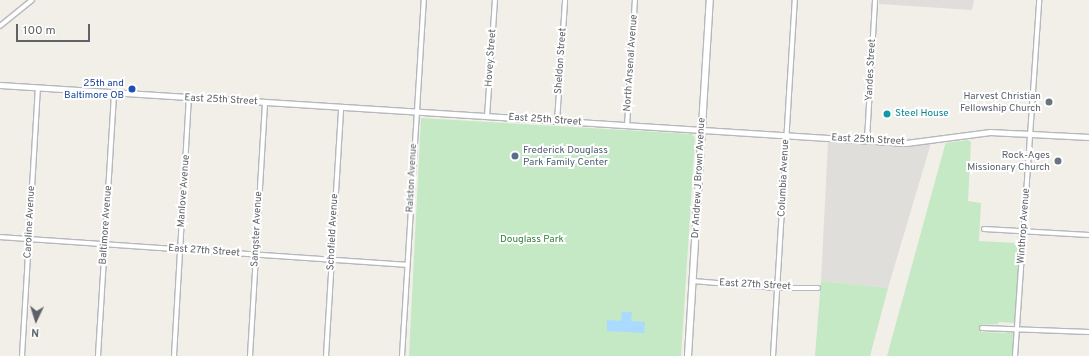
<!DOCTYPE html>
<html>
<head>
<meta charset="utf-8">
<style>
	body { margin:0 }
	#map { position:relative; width:1089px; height:356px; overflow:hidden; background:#f1efe8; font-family:Overpass,sans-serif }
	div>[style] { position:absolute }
	.industrial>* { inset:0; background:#e0deda }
	.green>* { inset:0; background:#c5e8c5 }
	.water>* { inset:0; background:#aadaff }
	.roads { filter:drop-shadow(1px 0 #b5b8bc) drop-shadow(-1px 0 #b5b8bc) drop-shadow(0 1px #b5b8bc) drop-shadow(0 -1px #b5b8bc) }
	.minor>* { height:4px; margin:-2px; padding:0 2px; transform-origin:2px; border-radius:2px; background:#fff }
	.tertiary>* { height:5px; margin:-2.5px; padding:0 2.5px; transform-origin:2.5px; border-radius:2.5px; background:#fff }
	.secondary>* { height:5.5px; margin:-2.75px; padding:0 2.75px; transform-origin:2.75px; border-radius:2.75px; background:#fff }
	.dots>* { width:11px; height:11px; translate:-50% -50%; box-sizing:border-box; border:2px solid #fff; border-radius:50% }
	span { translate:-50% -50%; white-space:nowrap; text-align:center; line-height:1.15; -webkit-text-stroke:4px #fff; paint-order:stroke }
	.street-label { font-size:10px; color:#5f6368 }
	.transit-label { font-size:10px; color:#164399 }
	.right { translate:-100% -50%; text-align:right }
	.worship-label { font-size:10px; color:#5b616d }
	.culture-label { font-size:10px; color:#0d838f }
	.left { translate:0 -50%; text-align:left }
	.service-label { font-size:10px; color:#4e5e75 }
	.park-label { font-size:10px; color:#348238 }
	.north { position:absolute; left:16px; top:300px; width:40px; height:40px; -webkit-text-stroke:3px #fff; paint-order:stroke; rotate:184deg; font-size:11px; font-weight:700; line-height:16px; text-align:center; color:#5f6368 }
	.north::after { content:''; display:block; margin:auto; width:14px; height:18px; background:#5f6368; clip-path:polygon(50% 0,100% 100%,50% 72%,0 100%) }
	.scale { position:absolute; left:16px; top:24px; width:74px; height:18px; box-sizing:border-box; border:2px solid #5f6368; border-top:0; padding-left:5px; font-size:12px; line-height:14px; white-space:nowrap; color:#5f6368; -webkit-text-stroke:3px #fff; paint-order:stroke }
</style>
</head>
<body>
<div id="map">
	<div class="industrial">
		<div style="clip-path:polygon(879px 0,974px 0,972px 10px,879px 4px)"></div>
		<div style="clip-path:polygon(828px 142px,912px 146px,931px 143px,888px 288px,821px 281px)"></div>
	</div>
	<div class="green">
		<div style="clip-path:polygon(421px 118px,692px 134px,695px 138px,681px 356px,409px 356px)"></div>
		<div style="clip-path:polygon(968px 140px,971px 142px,968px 201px,981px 203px,979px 241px,1017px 243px,1018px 234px,1021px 234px,1015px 323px,999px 322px,998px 324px,982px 325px,981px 332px,1006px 333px,1006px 331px,1014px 333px,1013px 356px,887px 356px,945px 145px,946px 143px)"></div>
		<div style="clip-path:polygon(821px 281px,888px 288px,870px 356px,815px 356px)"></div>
	</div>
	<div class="water">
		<div style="clip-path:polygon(622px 312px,632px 312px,631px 321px,645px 322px,644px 333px,607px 331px,607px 320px,621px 321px)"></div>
	</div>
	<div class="roads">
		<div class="minor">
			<div style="left:0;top:26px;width:41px;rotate:-39.1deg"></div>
			<div style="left:487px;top:117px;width:117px;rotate:-86.1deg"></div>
			<div style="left:557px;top:122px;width:122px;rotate:-86.2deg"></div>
			<div style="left:627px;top:126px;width:126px;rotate:-86.4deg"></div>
			<div style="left:867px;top:140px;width:140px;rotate:-86.7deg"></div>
			<div style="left:984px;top:229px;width:105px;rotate:3.3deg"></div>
			<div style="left:0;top:237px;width:408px;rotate:3.9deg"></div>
			<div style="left:693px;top:281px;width:84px;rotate:4.8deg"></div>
			<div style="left:777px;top:288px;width:41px"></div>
			<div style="left:982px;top:328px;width:107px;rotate:2.1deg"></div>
			<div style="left:22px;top:356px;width:268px;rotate:-86.6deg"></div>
			<div style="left:98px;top:356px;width:263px;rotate:-86.5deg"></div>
			<div style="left:174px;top:356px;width:258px;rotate:-86.7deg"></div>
			<div style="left:250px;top:356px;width:253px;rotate:-86.6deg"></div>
			<div style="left:326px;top:356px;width:248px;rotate:-86.5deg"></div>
			<div style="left:402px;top:356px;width:357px;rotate:-86.5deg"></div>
			<div style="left:773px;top:356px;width:357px;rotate:-86.5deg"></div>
			<div style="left:1015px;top:356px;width:357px;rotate:-86.1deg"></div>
		</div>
		<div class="tertiary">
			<div style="left:0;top:85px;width:908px;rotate:3.66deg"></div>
			<div style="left:906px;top:143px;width:85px;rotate:-7.5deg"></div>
			<div style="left:990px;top:132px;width:99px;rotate:2.9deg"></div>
		</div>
		<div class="secondary">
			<div style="left:688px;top:356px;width:357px;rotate:-86.5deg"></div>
		</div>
	</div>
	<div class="dots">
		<div style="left:132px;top:89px;background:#1a4fb4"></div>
		<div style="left:1049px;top:102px;background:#6b7280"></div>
		<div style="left:887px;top:114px;background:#0f9aa8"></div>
		<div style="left:515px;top:156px;background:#5c6f8a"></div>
		<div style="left:1058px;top:161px;background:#6b7280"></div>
	</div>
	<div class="street-label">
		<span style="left:491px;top:58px;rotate:-86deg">Hovey Street</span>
		<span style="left:561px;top:61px;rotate:-86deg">Sheldon Street</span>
		<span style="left:631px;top:63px;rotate:-86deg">North Arsenal Avenue</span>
		<span style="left:871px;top:70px;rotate:-87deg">Yandes Street</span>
		<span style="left:221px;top:100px;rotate:3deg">East 25th Street</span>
		<span style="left:545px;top:120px;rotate:4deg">East 25th Street</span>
		<span style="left:868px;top:140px;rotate:3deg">East 25th Street</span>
		<span style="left:412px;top:178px;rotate:-87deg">Ralston Avenue</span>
		<span style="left:699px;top:178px;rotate:-87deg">Dr Andrew J Brown Avenue</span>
		<span style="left:784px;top:178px;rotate:-87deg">Columbia Avenue</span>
		<span style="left:184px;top:191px;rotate:-86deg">Manlove Avenue</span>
		<span style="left:30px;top:222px;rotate:-87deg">Caroline Avenue</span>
		<span style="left:106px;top:225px;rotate:-86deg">Baltimore Avenue</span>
		<span style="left:1024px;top:226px;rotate:-86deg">Winthrop Avenue</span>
		<span style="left:257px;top:229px;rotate:-87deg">Sangster Avenue</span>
		<span style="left:333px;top:232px;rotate:-87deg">Schofield Avenue</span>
		<span style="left:204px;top:251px;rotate:4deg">East 27th Street</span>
		<span style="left:755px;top:285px;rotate:3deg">East 27th Street</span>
	</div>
	<div class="transit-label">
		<span class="right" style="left:124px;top:89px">25th and<br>Baltimore OB</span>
	</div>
	<div class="worship-label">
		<span class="right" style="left:1041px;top:102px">Harvest Christian<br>Fellowship Church</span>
		<span class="right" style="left:1050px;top:161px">Rock-Ages<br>Missionary Church</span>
	</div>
	<div class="culture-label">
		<span class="left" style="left:895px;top:114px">Steel House</span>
	</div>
	<div class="service-label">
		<span class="left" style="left:523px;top:156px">Frederick Douglass<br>Park Family Center</span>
	</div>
	<div class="park-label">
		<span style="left:532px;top:240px">Douglass Park</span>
	</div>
	<div class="north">N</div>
	<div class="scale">100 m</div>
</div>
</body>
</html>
